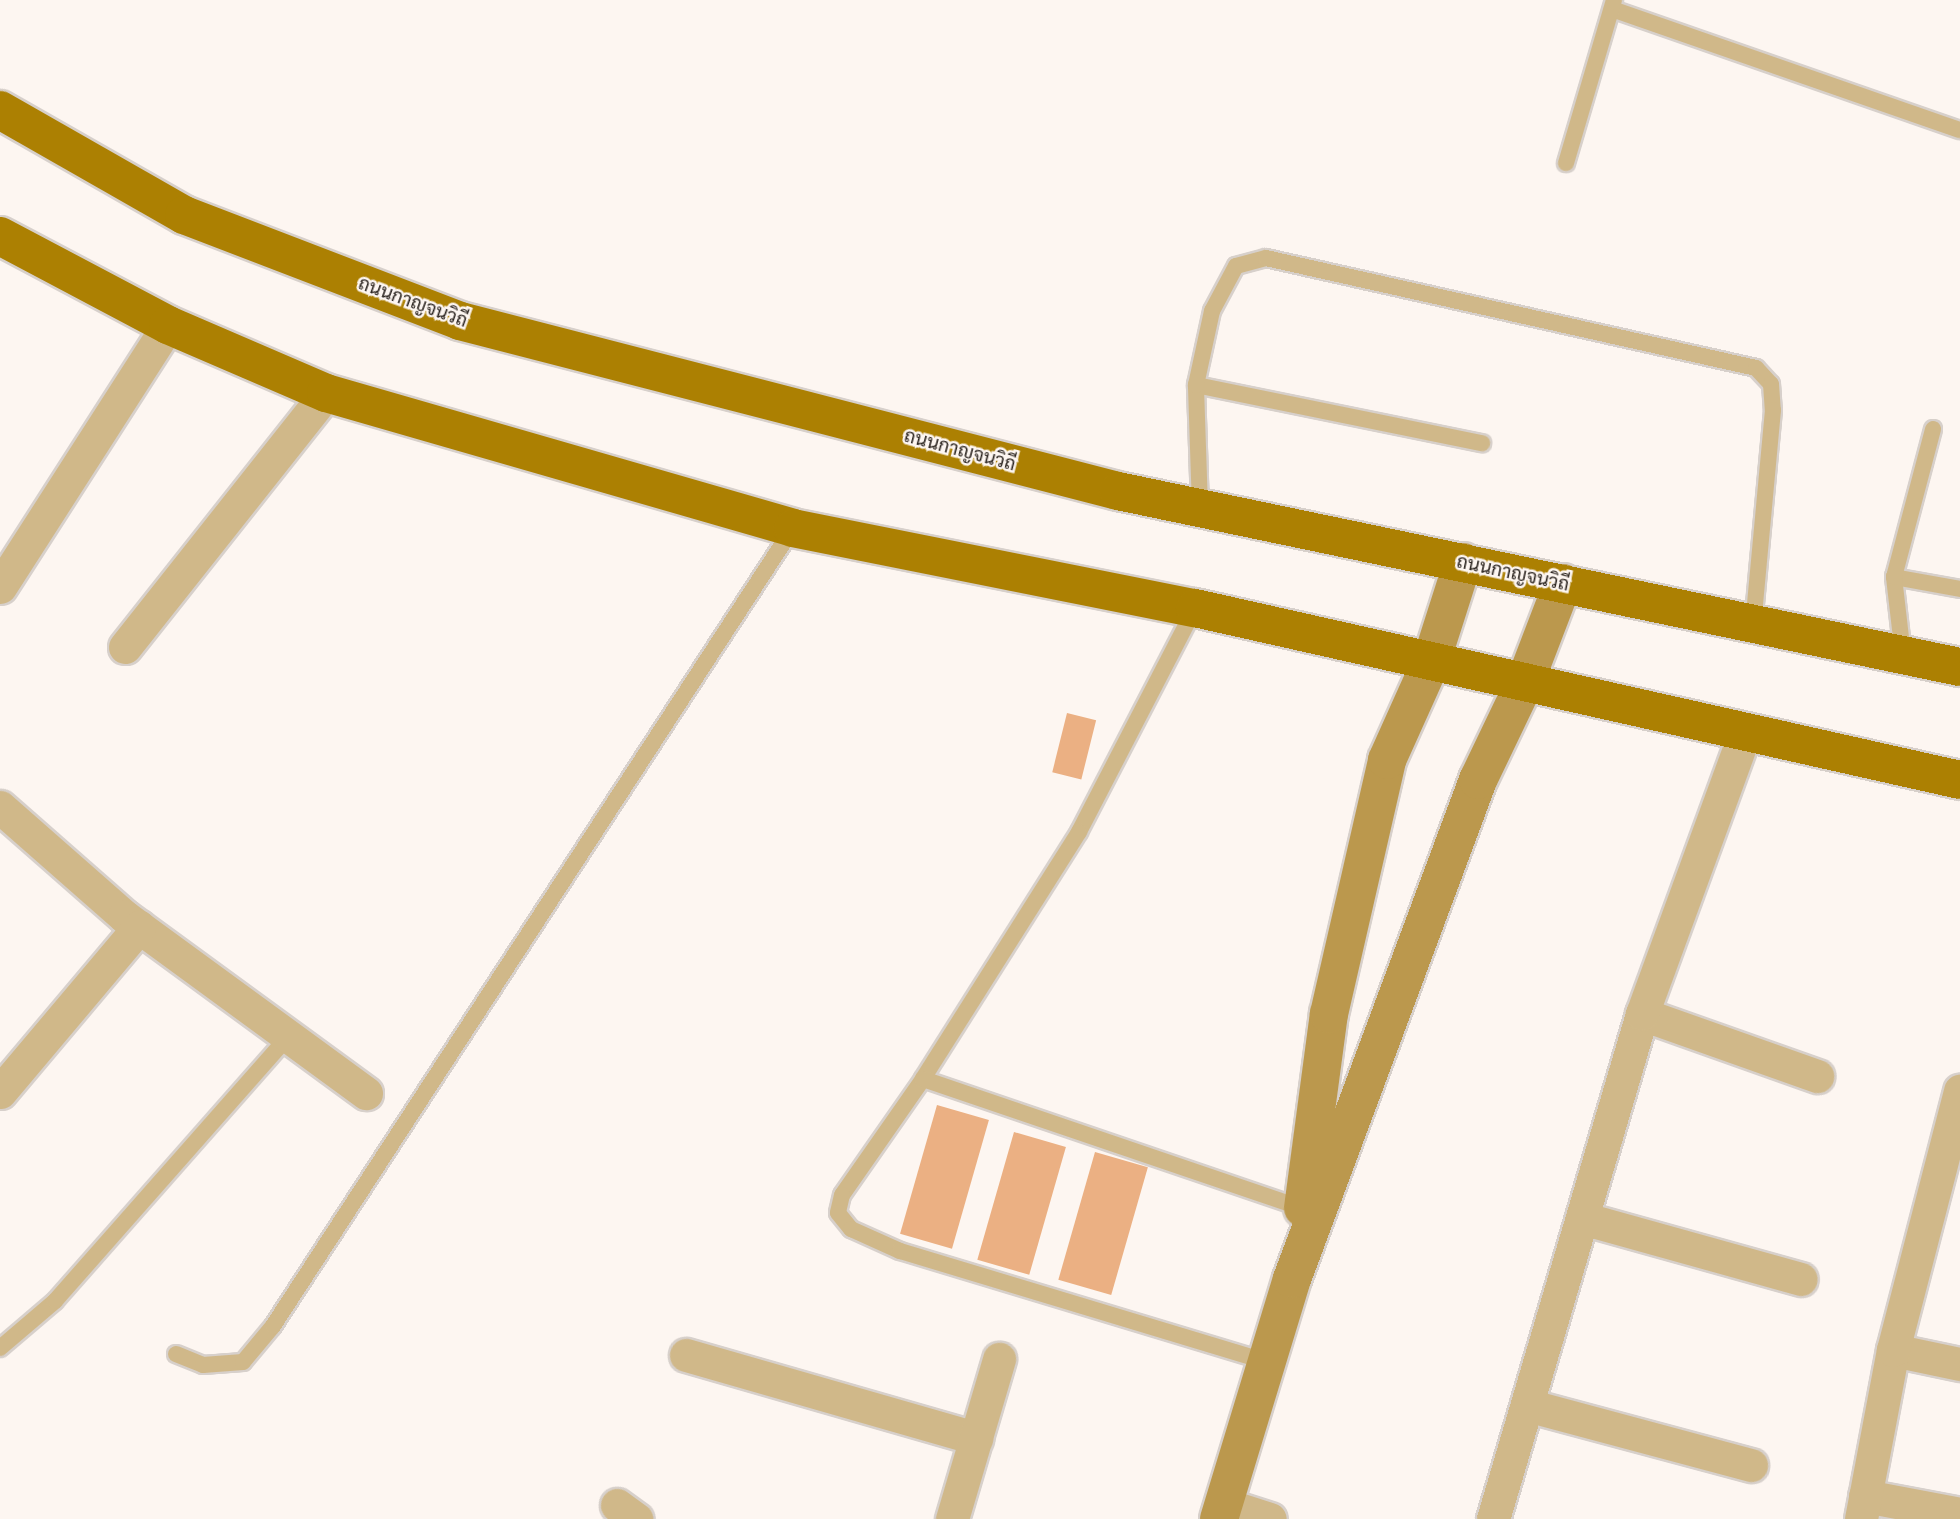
<!DOCTYPE html>
<html>
<head>
<meta charset="utf-8">
<style>
	body { margin:0 }
	#map { position:relative; width:1960px; height:1519px; overflow:hidden; background:#fdf6f1; font-family:Jost,Sarabun,sans-serif }
	div>[style] { position:absolute }
	.building>* { inset:0; background:#ebb083; transform-origin:0 0 }
	.roads { filter:drop-shadow(2px 0 #d7d0cb) drop-shadow(-2px 0 #d7d0cb) drop-shadow(0 2px #d7d0cb) drop-shadow(0 -2px #d7d0cb) }
	.lane>* { height:16px; margin:-8px; padding:0 8px; transform-origin:8px; border-radius:8px; background:#d0b889 }
	.street>* { height:33px; margin:-16.5px; padding:0 16.5px; transform-origin:16.5px; border-radius:16.5px; background:#d0b889 }
	.secondary>* { height:38px; margin:-19px; padding:0 19px; transform-origin:19px; border-radius:19px; background:#bb984d }
	.primary>* { height:38px; margin:-19px; padding:0 19px; transform-origin:19px; border-radius:19px; background:#ac8002 }
	span { translate:-50% -50%; white-space:nowrap; text-align:center; line-height:1.15; -webkit-text-stroke:5px #fdf6f1; paint-order:stroke }
	.street-label { font-size:19px; color:#2a231e }
</style>
</head>
<body>
<div id="map">
	<div class="building">
		<div style="left:1067px;top:713px;width:30px;height:61px;rotate:14deg"></div>
		<div style="left:937px;top:1105px;width:54px;height:134px;rotate:16deg"></div>
		<div style="left:1014px;top:1132px;width:54px;height:133px;rotate:16deg"></div>
		<div style="left:1095px;top:1152px;width:55px;height:133px;rotate:16deg"></div>
	</div>
	<div class="roads">
		<div class="lane">
			<div style="left:1612px;top:9px;width:368px;rotate:19.2deg"></div>
			<div style="left:1566px;top:163px;width:170px;rotate:-73.6deg"></div>
			<div style="left:1196px;top:385px;width:292px;rotate:11.5deg"></div>
			<div style="left:1200px;top:508px;width:123px;rotate:-91.9deg"></div>
			<div style="left:1196px;top:385px;width:76px;rotate:-77.8deg"></div>
			<div style="left:1212px;top:311px;width:51px;rotate:-61.9deg"></div>
			<div style="left:1236px;top:266px;width:31px;rotate:-15deg"></div>
			<div style="left:1266px;top:258px;width:502px;rotate:12.65deg"></div>
			<div style="left:1756px;top:368px;width:22px;rotate:47deg"></div>
			<div style="left:1771px;top:384px;width:26px;rotate:86deg"></div>
			<div style="left:1773px;top:410px;width:217px;rotate:95.3deg"></div>
			<div style="left:1894px;top:577px;width:67px;rotate:10.3deg"></div>
			<div style="left:1195px;top:608px;width:252px;rotate:117.4deg"></div>
			<div style="left:1079px;top:832px;width:292px;rotate:122.3deg"></div>
			<div style="left:923px;top:1079px;width:141px;rotate:124.9deg"></div>
			<div style="left:842px;top:1195px;width:18px;rotate:103deg"></div>
			<div style="left:838px;top:1213px;width:21px;rotate:51deg"></div>
			<div style="left:851px;top:1229px;width:54px;rotate:24.2deg"></div>
			<div style="left:900px;top:1251px;width:383px;rotate:16.8deg"></div>
			<div style="left:1903px;top:655px;width:79px;rotate:-96.6deg"></div>
			<div style="left:1894px;top:577px;width:153px;rotate:-75.2deg"></div>
			<div style="left:923px;top:1079px;width:400px;rotate:18.8deg"></div>
			<div style="left:0;top:1348px;width:72px;rotate:-40.5deg"></div>
			<div style="left:55px;top:1301px;width:352px;rotate:-48.6deg"></div>
			<div style="left:176px;top:1354px;width:29px;rotate:22deg"></div>
			<div style="left:203px;top:1365px;width:40px;rotate:-4.3deg"></div>
			<div style="left:243px;top:1362px;width:47px;rotate:-50.2deg"></div>
			<div style="left:273px;top:1326px;width:952px;rotate:-56.91deg"></div>
		</div>
		<div class="street">
			<div style="left:0;top:587px;width:311px;rotate:-57.3deg"></div>
			<div style="left:125px;top:647px;width:324px;rotate:-51.6deg"></div>
			<div style="left:0;top:807px;width:165px;rotate:41.3deg"></div>
			<div style="left:124px;top:916px;width:300px;rotate:36.2deg"></div>
			<div style="left:1642px;top:1014px;width:186px;rotate:19.5deg"></div>
			<div style="left:0;top:1092px;width:216px;rotate:-49.9deg"></div>
			<div style="left:1582px;top:1218px;width:227px;rotate:15.6deg"></div>
			<div style="left:1893px;top:1350px;width:68px;rotate:11.8deg"></div>
			<div style="left:686px;top:1355px;width:302px;rotate:16deg"></div>
			<div style="left:1527px;top:1405px;width:232px;rotate:15deg"></div>
			<div style="left:1865px;top:1496px;width:97px;rotate:10.7deg"></div>
			<div style="left:1223px;top:1504px;width:49px;rotate:17.7deg"></div>
			<div style="left:617px;top:1505px;width:24px;rotate:36deg"></div>
			<div style="left:952px;top:1519px;width:167px;rotate:-73.6deg"></div>
			<div style="left:1493px;top:1519px;width:527px;rotate:-73.56deg"></div>
			<div style="left:1642px;top:1014px;width:300px;rotate:-69.9deg"></div>
			<div style="left:1861px;top:1519px;width:172px;rotate:-79.3deg"></div>
			<div style="left:1893px;top:1350px;width:268px;rotate:-75.5deg"></div>
		</div>
		<div class="secondary">
			<div style="left:1303px;top:1208px;width:196px;rotate:-82.4deg"></div>
			<div style="left:1329px;top:1014px;width:261px;rotate:-77.1deg"></div>
			<div style="left:1387px;top:760px;width:107px;rotate:-65.8deg"></div>
			<div style="left:1431px;top:662px;width:105px;rotate:-72.3deg"></div>
			<div style="left:1219px;top:1519px;width:251px;rotate:-73.1deg"></div>
			<div style="left:1292px;top:1279px;width:533px;rotate:-69.56deg"></div>
			<div style="left:1478px;top:780px;width:109px;rotate:-64.4deg"></div>
			<div style="left:1525px;top:682px;width:106px;rotate:-69deg"></div>
		</div>
		<div class="primary">
			<div style="left:0;top:110px;width:212px;rotate:29.7deg"></div>
			<div style="left:184px;top:215px;width:296px;rotate:21deg"></div>
			<div style="left:460px;top:321px;width:680px;rotate:14.49deg"></div>
			<div style="left:1118px;top:491px;width:860px;rotate:11.81deg"></div>
			<div style="left:0;top:236px;width:190px;rotate:27.9deg"></div>
			<div style="left:168px;top:325px;width:172px;rotate:23.3deg"></div>
			<div style="left:326px;top:393px;width:486px;rotate:16.1deg"></div>
			<div style="left:793px;top:528px;width:410px;rotate:11.3deg"></div>
			<div style="left:1195px;top:608px;width:784px;rotate:12.67deg"></div>
		</div>
	</div>
	<div class="street-label">
		<span style="left:413px;top:302px;rotate:20deg">ถนนกาญจนวิถี</span>
		<span style="left:960px;top:450px;rotate:15deg">ถนนกาญจนวิถี</span>
		<span style="left:1513px;top:573px;rotate:12deg">ถนนกาญจนวิถี</span>
	</div>
</div>
</body>
</html>
